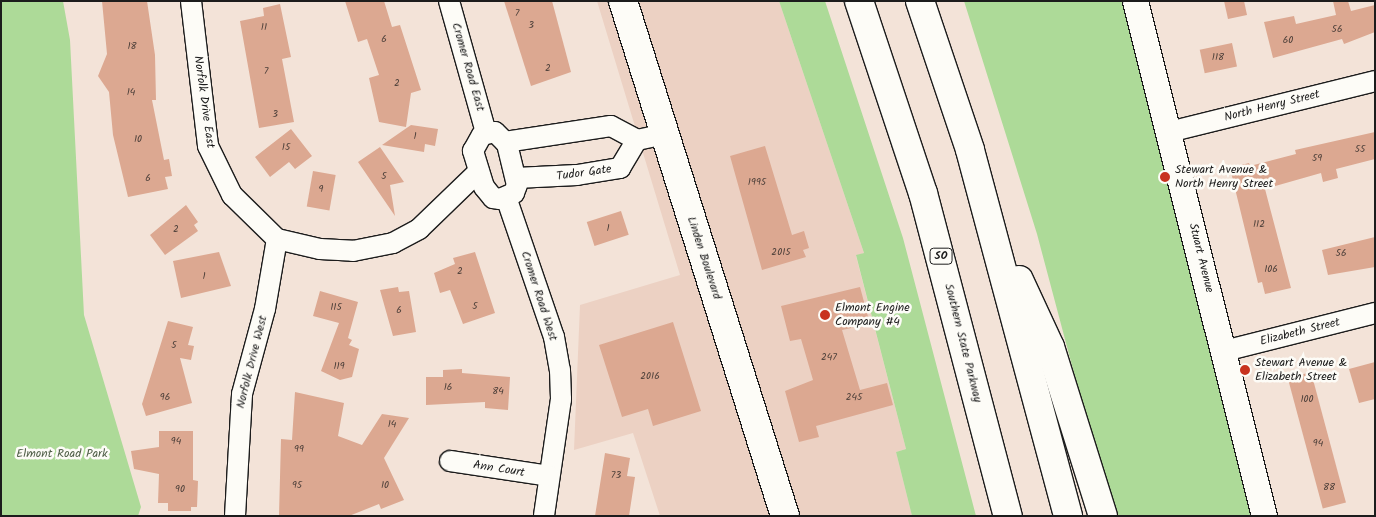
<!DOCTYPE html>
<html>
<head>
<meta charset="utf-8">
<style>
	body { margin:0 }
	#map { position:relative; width:1376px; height:517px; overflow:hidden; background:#f3e3d8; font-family:Kalam,sans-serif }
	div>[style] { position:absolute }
	.built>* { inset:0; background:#ecd1c3 }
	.green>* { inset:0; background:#adda98 }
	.building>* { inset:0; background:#dca891; transform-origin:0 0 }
	.roads { filter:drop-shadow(1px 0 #1c1c1c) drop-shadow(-1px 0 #1c1c1c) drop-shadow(0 1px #1c1c1c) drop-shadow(0 -1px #1c1c1c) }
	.minor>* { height:20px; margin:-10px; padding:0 10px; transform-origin:10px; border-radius:10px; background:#fdfcf7 }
	.tertiary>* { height:25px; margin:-12.5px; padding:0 12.5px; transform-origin:12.5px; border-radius:12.5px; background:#fdfcf7 }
	.secondary>* { height:28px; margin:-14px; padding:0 14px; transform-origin:14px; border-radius:14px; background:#fdfcf7 }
	.motorway>* { height:28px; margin:-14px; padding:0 14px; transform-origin:14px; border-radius:14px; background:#fdfcf7 }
	.dots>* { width:14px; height:14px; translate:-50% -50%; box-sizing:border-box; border:2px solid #fdfcf7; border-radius:50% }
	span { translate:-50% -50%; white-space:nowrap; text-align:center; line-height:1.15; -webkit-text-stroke:5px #fdfcf7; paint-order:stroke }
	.number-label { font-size:10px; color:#4c3f39 }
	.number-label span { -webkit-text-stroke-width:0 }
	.shield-label span { padding:1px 4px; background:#fdfcf7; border:1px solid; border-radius:4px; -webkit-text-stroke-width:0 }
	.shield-label { font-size:11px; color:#1c1c1c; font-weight:700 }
	.street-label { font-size:12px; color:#1c1c1c }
	.poi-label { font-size:12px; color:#1c1c1c }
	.left { translate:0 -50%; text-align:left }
	.park-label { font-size:12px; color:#4f5e47 }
	.frame { position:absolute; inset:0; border:2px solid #1c1c1c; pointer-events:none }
</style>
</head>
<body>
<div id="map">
	<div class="built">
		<div style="clip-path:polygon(597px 1px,779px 1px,864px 253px,856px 256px,906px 449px,896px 452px,912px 516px,660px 516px,633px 433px,574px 450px,580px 305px,680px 275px)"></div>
	</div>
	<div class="green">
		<div style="clip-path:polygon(1px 1px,63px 1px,70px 40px,84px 315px,141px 507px,138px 516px,1px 516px)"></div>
		<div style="clip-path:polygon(779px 1px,825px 1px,903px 238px,976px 516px,912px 516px,896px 452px,906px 449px,856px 255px,864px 253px)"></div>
		<div style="clip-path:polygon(964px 1px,1122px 1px,1252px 516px,1112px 516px,1037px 234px)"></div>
	</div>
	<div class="building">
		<div style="clip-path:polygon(102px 1px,147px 1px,155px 55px,156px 100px,152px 100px,164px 160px,169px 159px,172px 176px,165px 177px,168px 189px,128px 197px,113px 135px,109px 92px,98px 76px,107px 54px)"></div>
		<div style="clip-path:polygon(345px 1px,384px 1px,392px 27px,400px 25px,421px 90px,411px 93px,406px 127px,379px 122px,369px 78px,379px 75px,367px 39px,358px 42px)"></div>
		<div style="clip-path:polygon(504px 1px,552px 1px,571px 72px,531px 86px)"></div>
		<div style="clip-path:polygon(1224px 1px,1244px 1px,1247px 15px,1228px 19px)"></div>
		<div style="clip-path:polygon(1333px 1px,1348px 1px,1351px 11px,1375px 5px,1375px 32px,1344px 44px,1342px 39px,1273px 58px,1264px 22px,1294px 16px,1296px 24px,1336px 15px)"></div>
		<div style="clip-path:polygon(280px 4px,291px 57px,282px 59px,294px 122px,259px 128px,240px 21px,264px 16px,263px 8px)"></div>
		<div style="left:1232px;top:43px;width:24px;height:33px;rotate:78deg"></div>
		<div style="clip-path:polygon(411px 125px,438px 129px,435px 146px,425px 144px,424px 152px,382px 145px)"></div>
		<div style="clip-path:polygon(291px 129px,312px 156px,295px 169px,289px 162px,270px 177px,255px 157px)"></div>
		<div style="clip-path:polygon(1375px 132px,1375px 159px,1336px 169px,1338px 178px,1323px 182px,1321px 173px,1265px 189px,1291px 288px,1265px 294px,1262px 282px,1258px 283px,1230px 168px,1249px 163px,1250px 166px,1296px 154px,1295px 150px)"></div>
		<div style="clip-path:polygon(765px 146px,792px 235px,804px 231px,809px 248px,803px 250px,806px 257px,762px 270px,730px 156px)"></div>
		<div style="clip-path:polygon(380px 147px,404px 182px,390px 185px,395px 216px,358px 162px)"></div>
		<div style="left:313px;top:171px;width:23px;height:36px;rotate:10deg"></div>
		<div style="clip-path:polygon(186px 205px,198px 222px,194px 225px,198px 231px,165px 255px,150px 235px)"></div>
		<div style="left:621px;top:211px;width:25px;height:36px;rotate:72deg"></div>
		<div style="clip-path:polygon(1375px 237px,1375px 267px,1328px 275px,1322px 250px)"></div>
		<div style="clip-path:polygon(219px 252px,231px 286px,181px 298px,173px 261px)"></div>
		<div style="clip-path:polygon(475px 252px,495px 313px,463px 324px,450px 290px,440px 293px,434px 273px,455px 264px,453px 258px)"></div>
		<div style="clip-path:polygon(398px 287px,399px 292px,409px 291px,416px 332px,393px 336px,380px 290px)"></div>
		<div style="clip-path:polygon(860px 287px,870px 324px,842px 330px,860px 390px,887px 383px,893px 405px,816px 426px,819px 437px,799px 442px,785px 391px,813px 380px,801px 339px,790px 341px,781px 306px)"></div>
		<div style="clip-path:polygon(320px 291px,358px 302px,348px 338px,352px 340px,349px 345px,359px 349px,352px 377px,340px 380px,321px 371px,339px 323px,313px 316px)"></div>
		<div style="clip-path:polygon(168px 321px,193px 327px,188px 345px,194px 346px,191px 360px,180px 358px,192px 403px,146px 416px,142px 404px)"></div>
		<div style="clip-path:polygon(673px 322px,701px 411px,653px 426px,648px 409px,622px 417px,599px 345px)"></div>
		<div style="clip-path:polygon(1375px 362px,1375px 399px,1359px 403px,1349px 369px)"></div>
		<div style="clip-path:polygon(462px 369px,462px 373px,510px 377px,508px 410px,485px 408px,485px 402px,426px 405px,426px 377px,443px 377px,443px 370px)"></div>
		<div style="left:1311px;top:372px;width:135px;height:24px;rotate:75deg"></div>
		<div style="clip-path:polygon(295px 392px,344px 403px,338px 436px,362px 445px,382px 414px,409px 418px,384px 458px,404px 500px,381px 509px,379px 504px,349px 516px,279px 516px,281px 439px,292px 440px)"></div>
		<div style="clip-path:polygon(159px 431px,193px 431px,193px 480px,198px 481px,197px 507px,191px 507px,191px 511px,168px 511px,168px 503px,158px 503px,159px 474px,134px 469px,131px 451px,159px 447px)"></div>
		<div style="clip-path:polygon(605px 453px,630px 458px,627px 476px,635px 477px,629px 516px,595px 516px)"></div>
	</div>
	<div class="roads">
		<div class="minor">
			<div style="left:191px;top:1px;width:146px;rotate:83.3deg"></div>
			<div style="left:208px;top:146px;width:55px;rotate:63.9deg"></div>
			<div style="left:232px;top:195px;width:63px;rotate:44.4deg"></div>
			<div style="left:449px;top:1px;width:137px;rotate:74.3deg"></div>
			<div style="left:495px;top:132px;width:17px;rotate:45deg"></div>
			<div style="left:507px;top:144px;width:42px;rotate:76.3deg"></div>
			<div style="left:517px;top:185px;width:9px;rotate:111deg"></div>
			<div style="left:514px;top:193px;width:15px;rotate:157deg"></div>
			<div style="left:500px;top:199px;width:7px;rotate:-172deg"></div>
			<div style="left:493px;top:198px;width:14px;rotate:-129deg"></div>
			<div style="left:484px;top:187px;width:38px;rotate:-107deg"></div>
			<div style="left:473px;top:151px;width:18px;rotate:-61deg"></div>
			<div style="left:482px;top:135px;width:13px;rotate:-13deg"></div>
			<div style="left:1169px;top:132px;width:212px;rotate:-13.9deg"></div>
			<div style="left:505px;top:142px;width:107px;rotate:-8.6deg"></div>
			<div style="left:611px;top:126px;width:30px;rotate:28deg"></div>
			<div style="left:637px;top:140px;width:29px;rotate:-12deg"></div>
			<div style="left:516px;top:178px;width:61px;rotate:-2.8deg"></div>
			<div style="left:577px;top:175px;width:44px;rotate:-9.2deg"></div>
			<div style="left:620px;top:168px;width:33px;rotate:-59deg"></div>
			<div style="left:506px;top:197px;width:148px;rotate:71.1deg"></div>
			<div style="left:554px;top:337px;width:34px;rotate:80deg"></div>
			<div style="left:560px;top:370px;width:29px;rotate:88deg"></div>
			<div style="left:561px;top:399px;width:118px;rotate:98.3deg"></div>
			<div style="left:277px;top:239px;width:44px;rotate:13.1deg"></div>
			<div style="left:320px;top:249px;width:33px;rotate:3deg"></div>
			<div style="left:353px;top:251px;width:41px;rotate:-11.3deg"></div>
			<div style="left:393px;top:243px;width:30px;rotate:-28deg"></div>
			<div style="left:419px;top:229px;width:83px;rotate:-44deg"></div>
			<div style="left:1224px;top:351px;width:156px;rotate:-14.1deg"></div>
			<div style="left:450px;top:461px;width:100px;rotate:8.6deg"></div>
			<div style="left:235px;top:516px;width:122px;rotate:-86.7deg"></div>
			<div style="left:242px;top:394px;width:88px;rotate:-74.9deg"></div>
			<div style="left:265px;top:309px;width:71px;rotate:-80.3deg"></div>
		</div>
		<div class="tertiary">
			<div style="left:1135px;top:1px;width:531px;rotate:75.94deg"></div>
		</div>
		<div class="secondary">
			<div style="left:623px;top:1px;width:540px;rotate:72.54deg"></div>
		</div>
		<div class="motorway">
			<div style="left:859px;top:1px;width:202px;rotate:71.6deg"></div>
			<div style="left:923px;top:193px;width:334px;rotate:75.3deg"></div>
			<div style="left:920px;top:1px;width:157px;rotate:71.4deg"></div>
			<div style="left:970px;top:150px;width:379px;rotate:75deg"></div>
			<div style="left:1019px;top:280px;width:74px;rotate:65.2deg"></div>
			<div style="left:1050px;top:347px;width:177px;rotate:72.6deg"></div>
		</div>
	</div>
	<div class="dots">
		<div style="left:1165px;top:177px;background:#c8321e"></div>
		<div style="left:825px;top:315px;background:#c8321e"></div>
		<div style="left:1245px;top:370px;background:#c8321e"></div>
	</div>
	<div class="number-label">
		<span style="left:517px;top:14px">7</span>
		<span style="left:531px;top:26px">3</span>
		<span style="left:264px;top:28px">11</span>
		<span style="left:1337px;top:30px">56</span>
		<span style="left:384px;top:40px">6</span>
		<span style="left:1288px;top:41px">60</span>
		<span style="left:132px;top:47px">18</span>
		<span style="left:1218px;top:58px">118</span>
		<span style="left:548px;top:69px">2</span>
		<span style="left:266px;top:72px">7</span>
		<span style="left:397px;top:84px">2</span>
		<span style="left:131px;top:93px">14</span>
		<span style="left:275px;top:115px">3</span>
		<span style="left:415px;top:137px">1</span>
		<span style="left:138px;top:140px">10</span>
		<span style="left:286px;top:148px">15</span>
		<span style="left:1360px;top:150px">55</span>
		<span style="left:1317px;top:159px">59</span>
		<span style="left:384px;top:177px">5</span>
		<span style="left:148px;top:179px">6</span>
		<span style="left:757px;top:183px">1995</span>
		<span style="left:321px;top:190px">9</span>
		<span style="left:1259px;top:225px">112</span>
		<span style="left:608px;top:229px">1</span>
		<span style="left:176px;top:230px">2</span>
		<span style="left:781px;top:253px">2015</span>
		<span style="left:1341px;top:254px">56</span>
		<span style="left:1271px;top:270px">106</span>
		<span style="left:460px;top:272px">2</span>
		<span style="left:204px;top:277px">1</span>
		<span style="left:475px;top:307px">5</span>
		<span style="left:336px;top:308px">115</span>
		<span style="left:399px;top:311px">6</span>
		<span style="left:174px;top:346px">5</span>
		<span style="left:829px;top:358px">247</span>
		<span style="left:339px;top:367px">119</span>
		<span style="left:650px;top:377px">2016</span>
		<span style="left:448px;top:388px">16</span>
		<span style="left:498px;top:392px">84</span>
		<span style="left:165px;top:398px">96</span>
		<span style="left:854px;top:398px">245</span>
		<span style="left:1307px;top:400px">100</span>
		<span style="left:392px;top:425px">14</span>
		<span style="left:176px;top:442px">94</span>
		<span style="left:1318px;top:444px">94</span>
		<span style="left:299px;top:450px">99</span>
		<span style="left:616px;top:476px">73</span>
		<span style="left:297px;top:486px">95</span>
		<span style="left:385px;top:486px">10</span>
		<span style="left:1329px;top:488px">88</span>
		<span style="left:180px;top:490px">90</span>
	</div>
	<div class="shield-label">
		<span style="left:941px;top:256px">SO</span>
	</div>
	<div class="street-label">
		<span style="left:468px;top:67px;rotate:74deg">Cromer Road East</span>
		<span style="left:204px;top:102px;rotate:82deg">Norfolk Drive East</span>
		<span style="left:1272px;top:106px;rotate:-14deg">North Henry Street</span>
		<span style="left:584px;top:173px;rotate:-8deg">Tudor Gate</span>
		<span style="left:704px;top:258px;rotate:72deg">Linden Boulevard</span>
		<span style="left:1201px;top:258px;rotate:76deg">Stuart Avenue</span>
		<span style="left:539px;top:296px;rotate:72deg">Cromer Road West</span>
		<span style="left:1300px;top:332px;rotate:-14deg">Elizabeth Street</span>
		<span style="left:963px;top:343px;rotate:76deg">Southern State Parkway</span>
		<span style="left:252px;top:362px;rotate:-76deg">Norfolk Drive West</span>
		<span style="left:499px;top:469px;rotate:9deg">Ann Court</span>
	</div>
	<div class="poi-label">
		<span class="left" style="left:1175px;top:177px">Stewart Avenue &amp;<br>North Henry Street</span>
		<span class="left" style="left:835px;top:315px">Elmont Engine<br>Company #4</span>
		<span class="left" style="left:1255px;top:370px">Stewart Avenue &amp;<br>Elizabeth Street</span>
	</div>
	<div class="park-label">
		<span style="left:62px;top:454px">Elmont Road Park</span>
	</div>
	<div class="frame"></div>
</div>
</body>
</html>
